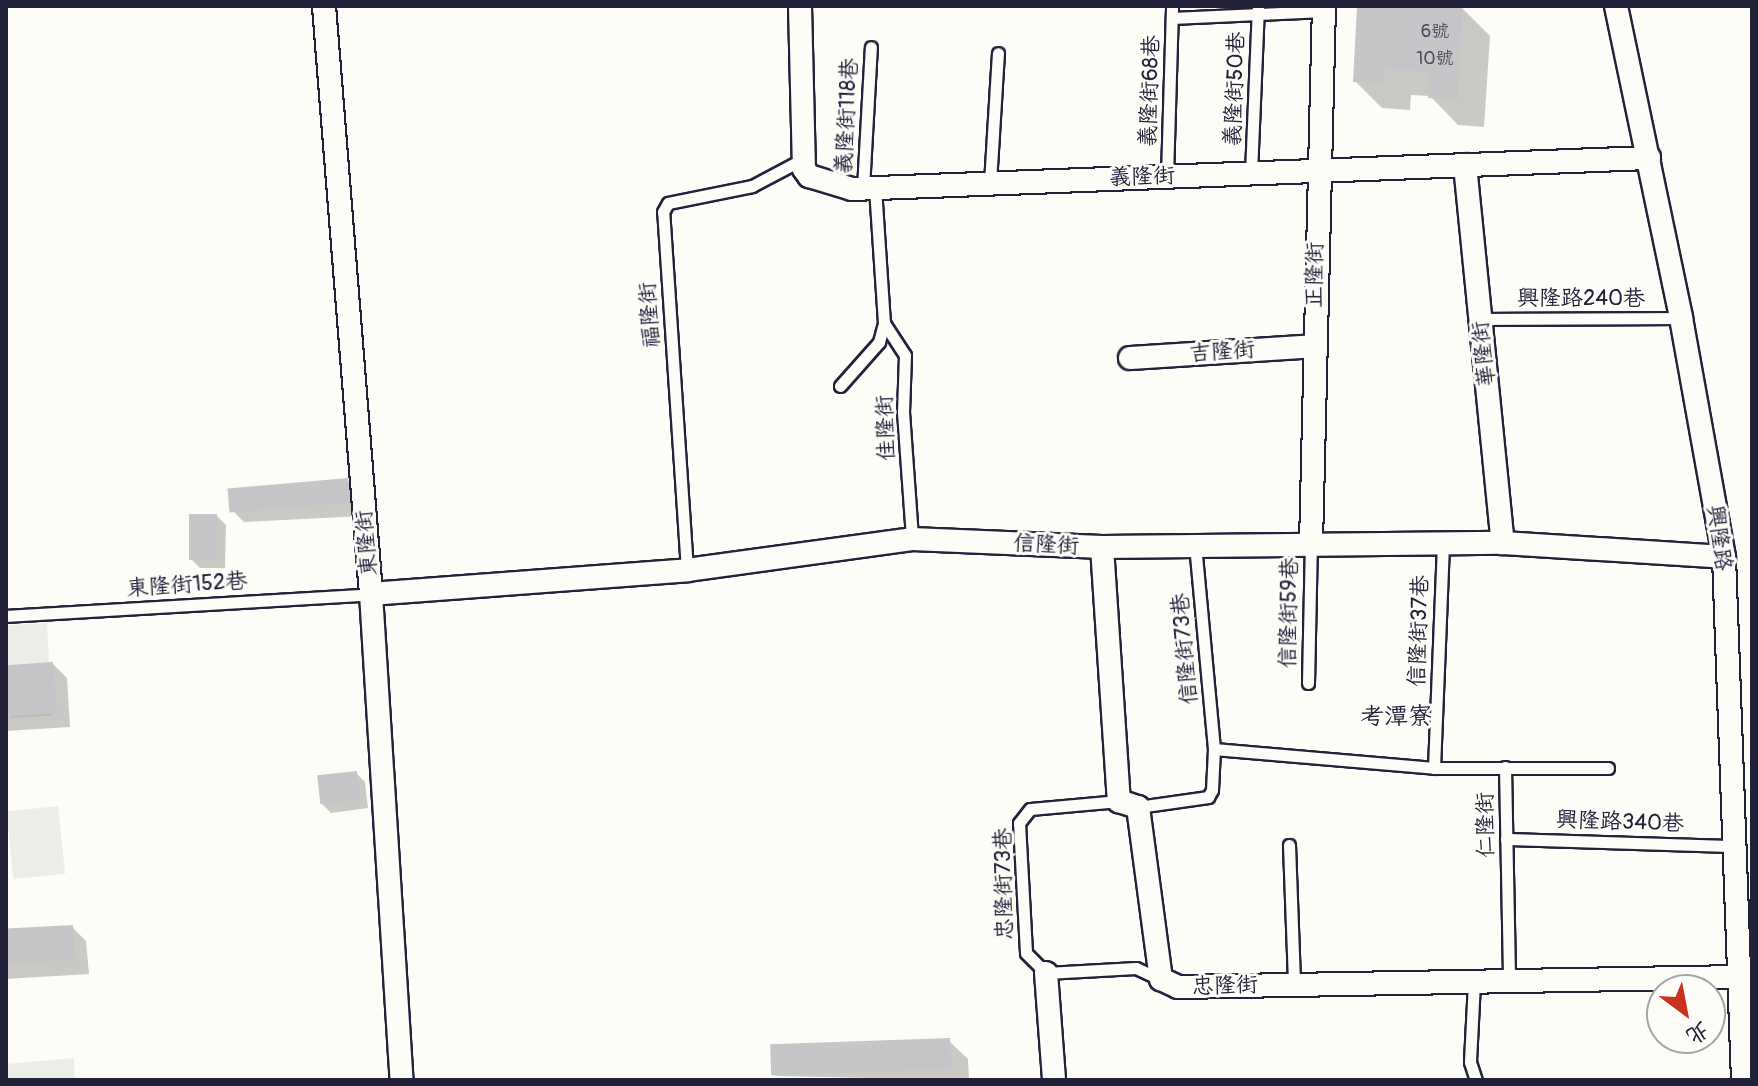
<!DOCTYPE html>
<html>
<head>
<meta charset="utf-8">
<style>
	body { margin:0 }
	#map { position:relative; width:1758px; height:1086px; overflow:hidden; background:#fdfcf7; font-family:Pangolin,"LXGW WenKai TC",sans-serif }
	div>[style] { position:absolute }
	.built>* { inset:0; background:#ecece9; transform-origin:0 0 }
	.shadow>* { inset:0; background:#0003 }
	.building>* { inset:0; background:#c6c6c8; transform-origin:0 0 }
	.roads { filter:drop-shadow(2px 0 #22223b) drop-shadow(-2px 0 #22223b) drop-shadow(0 2px #22223b) drop-shadow(0 -2px #22223b) }
	.lane>* { height:11px; margin:-5.5px; padding:0 5.5px; transform-origin:5.5px; border-radius:5.5px; background:#fdfcf7 }
	.street>* { height:22px; margin:-11px; padding:0 11px; transform-origin:11px; border-radius:11px; background:#fdfcf7 }
	span { translate:-50% -50%; white-space:nowrap; text-align:center; line-height:1.15; -webkit-text-stroke:6px #fdfcf7; paint-order:stroke }
	.number-label { font-size:18px; color:#4b4b5e }
	.number-label span { -webkit-text-stroke-width:0 }
	.street-label { font-size:22px; color:#22223b }
	.neighbourhood-label { font-size:24px; color:#22223b }
	.frame { position:absolute; inset:0; border:8px solid #22223b; pointer-events:none }
	.north { position:absolute; left:1646px; top:974px; width:80px; height:80px; box-sizing:border-box; background:#fdfcf7; border:2px solid #a5a5ac; border-radius:50%; rotate:148deg; font-size:22px; font-weight:700; line-height:32px; text-align:center; color:#22223b }
	.north::after { content:''; display:block; margin:auto; width:28px; height:36px; background:#c8321e; clip-path:polygon(50% 0,100% 100%,50% 72%,0 100%) }
</style>
</head>
<body>
<div id="map">
	<div class="built">
		<div style="left:47px;top:623px;width:93px;height:41px;rotate:87deg"></div>
		<div style="left:58px;top:806px;width:68px;height:52px;rotate:84deg"></div>
		<div style="clip-path:polygon(74px 1058px,75px 1080px,6px 1080px,6px 1064px)"></div>
	</div>
	<div class="shadow">
		<div style="clip-path:polygon(1359px 6px,1462px 8px,1490px 36px,1484px 127px,1458px 125px,1430px 96px,1411px 95px,1410px 110px,1382px 108px,1355px 81px)"></div>
		<div style="clip-path:polygon(347px 480px,361px 494px,363px 516px,244px 522px,230px 508px)"></div>
		<div style="clip-path:polygon(217px 516px,226px 525px,225px 568px,200px 568px,191px 559px)"></div>
		<div style="clip-path:polygon(53px 664px,67px 678px,70px 727px,6px 731px,6px 667px)"></div>
		<div style="clip-path:polygon(356px 773px,365px 782px,368px 808px,331px 813px,322px 804px)"></div>
		<div style="clip-path:polygon(72px 927px,86px 941px,89px 974px,6px 979px,6px 931px)"></div>
		<div style="clip-path:polygon(949px 1041px,968px 1059px,969px 1080px,773px 1076px)"></div>
	</div>
	<div class="building">
		<div style="clip-path:polygon(1357px 6px,1463px 6px,1457px 100px,1428px 98px,1430px 71px,1384px 69px,1383px 83px,1353px 82px)"></div>
		<div style="left:348px;top:478px;width:24px;height:121px;rotate:85deg"></div>
		<div style="left:189px;top:514px;width:28px;height:46px"></div>
		<div style="left:53px;top:662px;width:51px;height:47px;rotate:86deg"></div>
		<div style="left:357px;top:771px;width:29px;height:40px;rotate:84deg"></div>
		<div style="left:73px;top:925px;width:35px;height:67px;rotate:87deg"></div>
		<div style="left:950px;top:1038px;width:31px;height:180px;rotate:88deg"></div>
	</div>
	<div class="roads">
		<div class="lane">
			<div style="left:1172px;top:18px;width:152px;rotate:-2.6deg"></div>
			<div style="left:1251px;top:173px;width:167px;rotate:-87.6deg"></div>
			<div style="left:1167px;top:176px;width:170px;rotate:-88.3deg"></div>
			<div style="left:990px;top:183px;width:130px;rotate:-86.5deg"></div>
			<div style="left:863px;top:188px;width:141px;rotate:-86.8deg"></div>
			<div style="left:1480px;top:319px;width:201px;rotate:-0.3deg"></div>
			<div style="left:884px;top:323px;width:38px;rotate:57deg"></div>
			<div style="left:905px;top:355px;width:57px;rotate:92deg"></div>
			<div style="left:903px;top:412px;width:127px;rotate:85.9deg"></div>
			<div style="left:840px;top:386px;width:59px;rotate:-48.4deg"></div>
			<div style="left:879px;top:342px;width:20px;rotate:-75deg"></div>
			<div style="left:884px;top:323px;width:136px;rotate:-93.8deg"></div>
			<div style="left:687px;top:570px;width:359px;rotate:-93.8deg"></div>
			<div style="left:663px;top:212px;width:10px;rotate:-61deg"></div>
			<div style="left:668px;top:203px;width:86px;rotate:-11.4deg"></div>
			<div style="left:752px;top:186px;width:58px;rotate:-27.9deg"></div>
			<div style="left:6px;top:616px;width:366px;rotate:-3.4deg"></div>
			<div style="left:1308px;top:683px;width:139px;rotate:-88.8deg"></div>
			<div style="left:1214px;top:749px;width:221px;rotate:4.9deg"></div>
			<div style="left:1434px;top:768px;width:174px"></div>
			<div style="left:1505px;top:767px;width:215px;rotate:88.9deg"></div>
			<div style="left:1434px;top:768px;width:224px;rotate:-87.7deg"></div>
			<div style="left:1119px;top:801px;width:89px;rotate:174.9deg"></div>
			<div style="left:1030px;top:809px;width:18px;rotate:128deg"></div>
			<div style="left:1019px;top:823px;width:130px;rotate:86.9deg"></div>
			<div style="left:1026px;top:953px;width:28px;rotate:45deg"></div>
			<div style="left:1046px;top:973px;width:90px;rotate:-3.2deg"></div>
			<div style="left:1136px;top:968px;width:26px;rotate:25deg"></div>
			<div style="left:1138px;top:807px;width:71px;rotate:-8.1deg"></div>
			<div style="left:1208px;top:797px;width:8px;rotate:-60deg"></div>
			<div style="left:1212px;top:790px;width:41px;rotate:-87.2deg"></div>
			<div style="left:1214px;top:749px;width:204px;rotate:-95.3deg"></div>
			<div style="left:1506px;top:839px;width:226px;rotate:1.8deg"></div>
			<div style="left:1289px;top:845px;width:139px;rotate:87.9deg"></div>
			<div style="left:1474px;top:982px;width:80px;rotate:92.9deg"></div>
			<div style="left:1470px;top:1062px;width:19px;rotate:72deg"></div>
		</div>
		<div class="street">
			<div style="left:324px;top:6px;width:590px;rotate:85.43deg"></div>
			<div style="left:371px;top:594px;width:487px;rotate:86.4deg"></div>
			<div style="left:800px;top:6px;width:163px;rotate:88.6deg"></div>
			<div style="left:804px;top:169px;width:9px;rotate:54deg"></div>
			<div style="left:809px;top:176px;width:45px;rotate:16.8deg"></div>
			<div style="left:852px;top:189px;width:798px;rotate:-2.23deg"></div>
			<div style="left:1616px;top:6px;width:319px;rotate:78.2deg"></div>
			<div style="left:1681px;top:318px;width:243px;rotate:79.8deg"></div>
			<div style="left:1724px;top:557px;width:523px;rotate:87.92deg"></div>
			<div style="left:1465px;top:165px;width:380px;rotate:84.3deg"></div>
			<div style="left:1130px;top:358px;width:184px;rotate:-3.7deg"></div>
			<div style="left:1311px;top:544px;width:538px;rotate:-88.62deg"></div>
			<div style="left:1102px;top:547px;width:255px;rotate:86.2deg"></div>
			<div style="left:1119px;top:801px;width:20px;rotate:18deg"></div>
			<div style="left:1138px;top:807px;width:174px;rotate:82.4deg"></div>
			<div style="left:1161px;top:979px;width:19px;rotate:25deg"></div>
			<div style="left:1178px;top:987px;width:561px;rotate:-1.02deg"></div>
			<div style="left:371px;top:594px;width:317px;rotate:-4.3deg"></div>
			<div style="left:687px;top:570px;width:227px;rotate:-7.8deg"></div>
			<div style="left:912px;top:539px;width:190px;rotate:2.4deg"></div>
			<div style="left:1102px;top:547px;width:401px;rotate:-0.6deg"></div>
			<div style="left:1503px;top:543px;width:221px;rotate:3.6deg"></div>
			<div style="left:1046px;top:973px;width:107px;rotate:85.7deg"></div>
		</div>
	</div>
	<div class="number-label">
		<span style="left:1435px;top:32px">6號</span>
		<span style="left:1435px;top:59px">10號</span>
	</div>
	<div class="street-label">
		<span style="left:1235px;top:89px;rotate:-88deg">義隆街50巷</span>
		<span style="left:1150px;top:91px;rotate:-88deg">義隆街68巷</span>
		<span style="left:847px;top:116px;rotate:-87deg">義隆街118巷</span>
		<span style="left:1142px;top:177px;rotate:-2deg">義隆街</span>
		<span style="left:1315px;top:275px;rotate:-89deg">正隆街</span>
		<span style="left:1581px;top:299px">興隆路240巷</span>
		<span style="left:650px;top:315px;rotate:-94deg">福隆街</span>
		<span style="left:1222px;top:352px;rotate:-4deg">吉隆街</span>
		<span style="left:1484px;top:354px;rotate:-96deg">華隆街</span>
		<span style="left:886px;top:428px;rotate:-92deg">佳隆街</span>
		<span style="left:1719px;top:538px;rotate:82deg">興隆路</span>
		<span style="left:367px;top:543px;rotate:-95deg">東隆街</span>
		<span style="left:1046px;top:545px;rotate:3deg">信隆街</span>
		<span style="left:187px;top:585px;rotate:-4deg">東隆街152巷</span>
		<span style="left:1289px;top:613px;rotate:-89deg">信隆街59巷</span>
		<span style="left:1419px;top:631px;rotate:-88deg">信隆街37巷</span>
		<span style="left:1185px;top:649px;rotate:-95deg">信隆街73巷</span>
		<span style="left:1620px;top:822px;rotate:2deg">興隆路340巷</span>
		<span style="left:1486px;top:825px;rotate:-91deg">仁隆街</span>
		<span style="left:1004px;top:884px;rotate:-91deg">忠隆街73巷</span>
		<span style="left:1225px;top:986px;rotate:-2deg">忠隆街</span>
	</div>
	<div class="neighbourhood-label">
		<span style="left:1396px;top:717px">考潭寮</span>
	</div>
	<div class="frame"></div>
	<div class="north">北</div>
</div>
</body>
</html>
